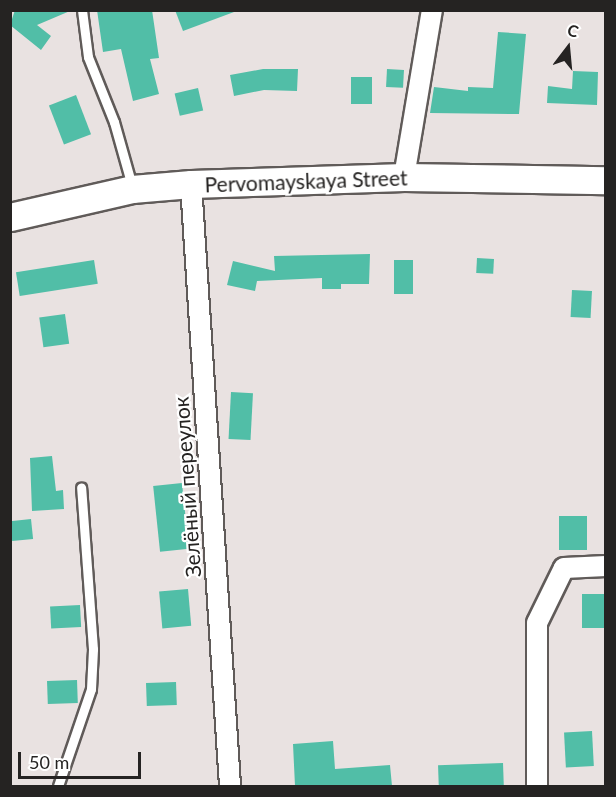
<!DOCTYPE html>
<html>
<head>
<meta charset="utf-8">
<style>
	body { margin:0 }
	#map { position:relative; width:616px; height:797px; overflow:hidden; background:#e9e2e1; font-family:Lato,sans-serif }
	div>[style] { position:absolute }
	.building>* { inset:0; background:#51bea7; transform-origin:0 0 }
	.roads { filter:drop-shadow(2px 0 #605b59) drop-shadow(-2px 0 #605b59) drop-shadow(0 2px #605b59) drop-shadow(0 -2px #605b59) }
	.lane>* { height:9px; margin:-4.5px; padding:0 4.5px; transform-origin:4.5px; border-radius:4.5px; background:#fff }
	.street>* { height:20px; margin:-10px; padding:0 10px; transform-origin:10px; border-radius:10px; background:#fff }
	.secondary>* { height:27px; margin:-13.5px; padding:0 13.5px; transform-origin:13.5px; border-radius:13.5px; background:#fff }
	span { translate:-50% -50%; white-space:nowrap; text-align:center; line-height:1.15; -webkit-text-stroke:4.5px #fff; paint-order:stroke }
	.street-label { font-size:21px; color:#252322 }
	.frame { position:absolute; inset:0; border:12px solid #252322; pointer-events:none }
	.north { position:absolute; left:538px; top:18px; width:60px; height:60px; -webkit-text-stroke:4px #fff; paint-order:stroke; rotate:16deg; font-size:16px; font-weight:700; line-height:24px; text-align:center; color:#252322 }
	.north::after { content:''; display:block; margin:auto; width:21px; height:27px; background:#252322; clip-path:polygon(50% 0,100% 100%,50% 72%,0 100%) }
	.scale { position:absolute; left:18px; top:752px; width:123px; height:27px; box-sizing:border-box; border:3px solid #252322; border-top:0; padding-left:8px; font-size:18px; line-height:21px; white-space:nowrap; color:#252322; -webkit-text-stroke:4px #fff; paint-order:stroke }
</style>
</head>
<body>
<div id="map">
	<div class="building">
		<div style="clip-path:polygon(15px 10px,70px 10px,70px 11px,37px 25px,51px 36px,41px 50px,10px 25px)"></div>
		<div style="clip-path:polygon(97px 10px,152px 10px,159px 58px,150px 59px,159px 94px,133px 101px,121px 49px,103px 52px)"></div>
		<div style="clip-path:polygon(175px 10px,234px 10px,234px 12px,183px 31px)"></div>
		<div style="clip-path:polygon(498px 32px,526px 34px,519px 114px,430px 113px,434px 87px,468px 91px,468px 87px,493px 88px)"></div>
		<div style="clip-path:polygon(263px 69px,298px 69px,297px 91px,264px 90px,234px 96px,230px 75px)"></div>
		<div style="left:387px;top:69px;width:17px;height:18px;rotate:3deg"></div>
		<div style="clip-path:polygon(573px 71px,598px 72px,597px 105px,547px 103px,548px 86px,572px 89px)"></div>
		<div style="left:351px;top:77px;width:21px;height:27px"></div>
		<div style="left:198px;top:88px;width:23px;height:24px;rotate:77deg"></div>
		<div style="left:76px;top:95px;width:42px;height:29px;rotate:69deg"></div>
		<div style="clip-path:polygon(370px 254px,369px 284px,341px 284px,341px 289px,322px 289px,322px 278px,257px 281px,255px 291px,227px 285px,233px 261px,275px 271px,274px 256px)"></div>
		<div style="left:477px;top:258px;width:17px;height:15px;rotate:3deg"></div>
		<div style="left:94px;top:260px;width:24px;height:79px;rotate:81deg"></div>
		<div style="left:394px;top:260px;width:19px;height:34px"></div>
		<div style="left:572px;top:290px;width:20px;height:27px;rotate:3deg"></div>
		<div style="left:65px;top:314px;width:30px;height:26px;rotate:82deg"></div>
		<div style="left:231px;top:392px;width:22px;height:47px;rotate:3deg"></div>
		<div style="clip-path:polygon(52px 456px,56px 491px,63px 490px,64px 509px,32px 511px,30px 458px)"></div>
		<div style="left:182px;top:483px;width:66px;height:29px;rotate:84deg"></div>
		<div style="left:559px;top:516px;width:28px;height:34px"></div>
		<div style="left:31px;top:519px;width:20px;height:21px;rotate:84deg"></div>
		<div style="left:188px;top:589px;width:37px;height:29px;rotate:85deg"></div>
		<div style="left:606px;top:594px;width:34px;height:24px;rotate:90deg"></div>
		<div style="left:80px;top:605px;width:22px;height:30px;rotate:87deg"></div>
		<div style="left:77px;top:680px;width:23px;height:30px;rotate:88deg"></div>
		<div style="left:176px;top:682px;width:23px;height:30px;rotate:88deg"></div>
		<div style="left:592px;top:731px;width:35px;height:28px;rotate:87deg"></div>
		<div style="clip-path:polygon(333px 741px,335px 769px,390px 765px,392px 786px,295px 786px,293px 744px)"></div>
		<div style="left:503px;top:763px;width:23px;height:65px;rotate:88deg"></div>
	</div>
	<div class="roads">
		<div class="lane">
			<div style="left:82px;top:10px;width:47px;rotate:82.7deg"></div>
			<div style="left:88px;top:57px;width:70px;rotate:68.2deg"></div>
			<div style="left:114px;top:122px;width:66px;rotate:74.3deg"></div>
			<div style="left:58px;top:786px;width:102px;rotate:-71.2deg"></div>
			<div style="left:91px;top:689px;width:40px;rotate:-87.1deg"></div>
			<div style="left:93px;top:649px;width:162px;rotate:-94.2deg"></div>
		</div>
		<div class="street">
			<div style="left:404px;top:177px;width:169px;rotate:-80.5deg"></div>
			<div style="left:191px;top:184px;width:603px;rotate:86.29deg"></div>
			<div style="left:537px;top:786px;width:163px;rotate:-90deg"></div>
			<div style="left:537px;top:623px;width:61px;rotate:-63.9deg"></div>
			<div style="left:564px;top:568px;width:42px;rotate:-2.7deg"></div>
		</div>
		<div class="secondary">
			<div style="left:10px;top:217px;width:125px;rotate:-12.9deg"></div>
			<div style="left:132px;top:189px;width:59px;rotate:-4.8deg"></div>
			<div style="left:191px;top:184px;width:213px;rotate:-1.9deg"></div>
			<div style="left:404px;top:177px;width:202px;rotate:0.9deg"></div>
		</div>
	</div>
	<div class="street-label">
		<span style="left:306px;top:181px;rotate:-2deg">Pervomayskaya Street</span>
		<span style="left:187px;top:487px;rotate:-94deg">Зелёный переулок</span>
	</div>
	<div class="frame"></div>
	<div class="north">С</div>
	<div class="scale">50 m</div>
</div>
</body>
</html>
